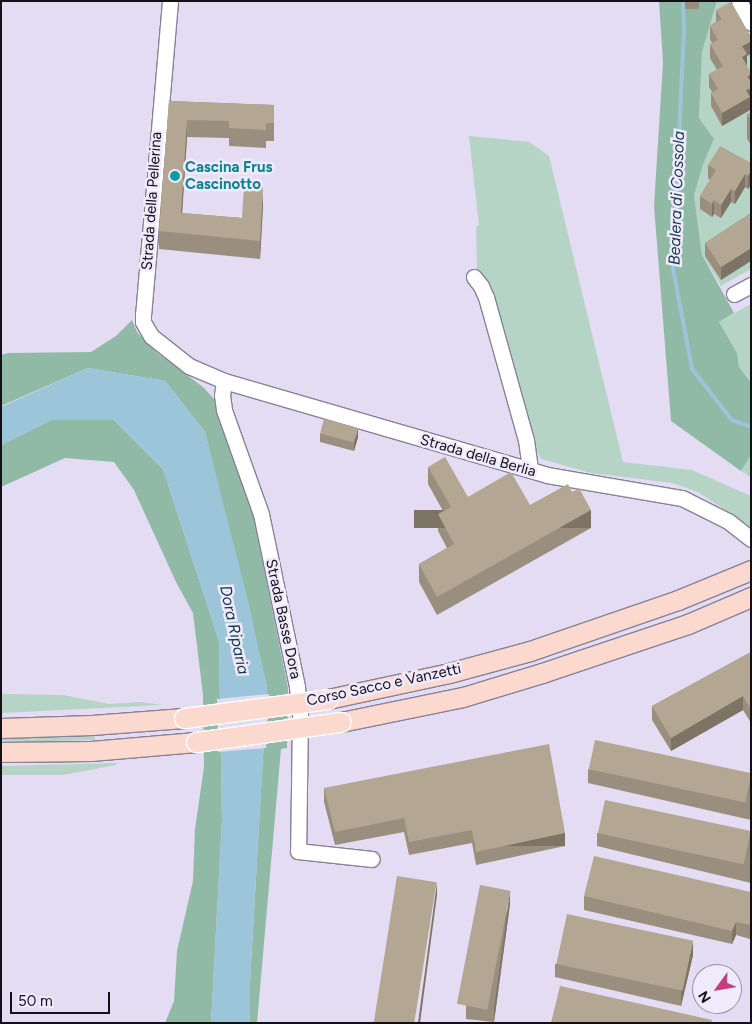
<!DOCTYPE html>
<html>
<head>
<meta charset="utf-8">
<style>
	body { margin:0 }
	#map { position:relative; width:752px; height:1024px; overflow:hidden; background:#e3dcf2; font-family:Figtree,sans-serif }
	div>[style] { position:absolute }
	.green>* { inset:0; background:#b5d4c5 }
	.forest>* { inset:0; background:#90baa6 }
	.water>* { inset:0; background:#9cc5da }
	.pier>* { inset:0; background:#e3dcf2 }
	.stream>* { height:4px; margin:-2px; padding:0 2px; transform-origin:2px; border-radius:2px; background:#9cc5da }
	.roads { filter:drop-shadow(1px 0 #888196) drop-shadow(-1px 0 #888196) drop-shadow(0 1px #888196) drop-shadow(0 -1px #888196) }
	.minor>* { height:15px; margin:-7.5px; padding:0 7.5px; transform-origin:7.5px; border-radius:7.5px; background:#fff }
	.major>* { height:19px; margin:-9.5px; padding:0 9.5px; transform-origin:9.5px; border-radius:9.5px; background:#fbd9cf }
	.bridges { filter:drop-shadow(1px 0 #fff) drop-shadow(-1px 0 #fff) drop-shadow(0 1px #fff) drop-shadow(0 -1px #fff) }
	.major-bridge>* { height:19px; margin:-9.5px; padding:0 9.5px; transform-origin:9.5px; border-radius:9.5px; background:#fbd9cf }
	.wall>* { inset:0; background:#9a8f7e; transform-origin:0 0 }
	.shaded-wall>* { inset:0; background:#7d7466; transform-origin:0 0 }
	.building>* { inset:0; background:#b3a692; transform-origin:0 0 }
	.dots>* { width:14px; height:14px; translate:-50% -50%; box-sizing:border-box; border:2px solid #efeafc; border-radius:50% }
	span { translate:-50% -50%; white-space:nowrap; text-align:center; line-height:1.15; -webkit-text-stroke:5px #efeafc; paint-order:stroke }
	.culture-label { font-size:15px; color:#0d838f; font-weight:700 }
	.left { translate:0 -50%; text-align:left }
	.street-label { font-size:15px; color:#120f17 }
	.water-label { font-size:16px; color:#113646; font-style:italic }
	.frame { position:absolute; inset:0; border:2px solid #120f17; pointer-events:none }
	.north { position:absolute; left:692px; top:964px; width:50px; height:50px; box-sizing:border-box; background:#efeafc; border:1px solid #9792a0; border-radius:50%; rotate:238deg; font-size:14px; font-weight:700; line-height:20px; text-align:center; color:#120f17 }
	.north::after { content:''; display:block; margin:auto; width:18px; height:22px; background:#c63e7c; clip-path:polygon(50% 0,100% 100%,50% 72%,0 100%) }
	.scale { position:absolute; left:10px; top:992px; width:100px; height:22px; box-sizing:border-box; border:2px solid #120f17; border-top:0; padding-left:6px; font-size:15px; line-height:18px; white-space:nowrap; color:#120f17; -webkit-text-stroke:4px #efeafc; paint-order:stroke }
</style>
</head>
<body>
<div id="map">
	<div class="green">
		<div style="clip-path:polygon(717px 1px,730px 1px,751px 37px,751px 137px,747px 139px,751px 145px,751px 269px,721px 286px,702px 255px,694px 195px,703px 165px,714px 139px,699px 118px,702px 52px)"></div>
		<div style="clip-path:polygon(469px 136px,529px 142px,549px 156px,623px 462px,692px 470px,751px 496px,751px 527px,698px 492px,672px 483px,591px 473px,541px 459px,533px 443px,490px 283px,477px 270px,476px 227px,479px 225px)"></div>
		<div style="clip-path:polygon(751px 304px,751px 383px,739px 367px,737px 353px,719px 322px)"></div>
		<div style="clip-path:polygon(751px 455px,751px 477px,741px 471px)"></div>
		<div style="clip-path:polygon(1px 694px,63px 695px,109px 704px,141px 702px,162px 705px,1px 713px)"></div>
		<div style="clip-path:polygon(95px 732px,95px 740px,1px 742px,1px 736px)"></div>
		<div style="clip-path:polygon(117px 763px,116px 765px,63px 775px,1px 775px,1px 766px)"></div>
	</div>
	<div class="forest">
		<div style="clip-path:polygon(659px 1px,717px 1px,702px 52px,699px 118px,714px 139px,703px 165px,694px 195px,702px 255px,734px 313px,719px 322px,737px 353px,739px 367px,751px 383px,751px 455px,741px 471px,671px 421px,654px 206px,663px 63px)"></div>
		<div style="clip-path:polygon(132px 320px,137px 332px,156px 352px,203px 387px,215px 400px,254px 518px,288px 688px,287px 748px,281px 749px,257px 1023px,250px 1023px,250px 981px,267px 687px,205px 432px,165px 381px,88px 368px,1px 406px,1px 355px,8px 353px,91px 352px,116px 336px)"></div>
		<div style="clip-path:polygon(51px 420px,114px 420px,163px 469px,219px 641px,222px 820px,211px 1023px,165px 1023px,174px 1001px,177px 951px,193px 881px,195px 829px,204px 767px,203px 695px,193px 613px,176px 582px,134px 490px,114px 462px,65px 458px,1px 487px,1px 445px)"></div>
	</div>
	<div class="water">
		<div style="clip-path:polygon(88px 368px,165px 381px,205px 432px,249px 605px,267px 687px,250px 981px,250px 1023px,211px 1023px,222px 820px,219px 641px,163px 469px,114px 420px,51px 420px,1px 445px,1px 407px)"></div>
	</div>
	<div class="pier">
		<div style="clip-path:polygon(269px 694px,266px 748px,218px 752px,217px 699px)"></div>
	</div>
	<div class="stream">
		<div style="left:683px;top:1px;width:27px;rotate:88deg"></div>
		<div style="left:684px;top:28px;width:241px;rotate:92.6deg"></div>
		<div style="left:673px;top:269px;width:102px;rotate:79.2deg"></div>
		<div style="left:692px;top:369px;width:65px;rotate:51.9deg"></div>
		<div style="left:732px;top:420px;width:20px;rotate:20deg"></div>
	</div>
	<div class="roads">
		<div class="minor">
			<div style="left:170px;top:1px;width:314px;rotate:94.9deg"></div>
			<div style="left:143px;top:314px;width:8px;rotate:90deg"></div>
			<div style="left:143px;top:322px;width:16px;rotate:60deg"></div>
			<div style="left:151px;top:336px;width:48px;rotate:38.3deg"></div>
			<div style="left:189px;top:366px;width:38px;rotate:23deg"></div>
			<div style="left:224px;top:381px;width:336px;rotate:16.2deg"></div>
			<div style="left:547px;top:475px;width:137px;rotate:9.7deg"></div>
			<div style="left:682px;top:498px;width:51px;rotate:26.6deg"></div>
			<div style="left:728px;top:521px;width:29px;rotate:38deg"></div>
			<div style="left:739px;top:1px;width:25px;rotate:61deg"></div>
			<div style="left:474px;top:277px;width:11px;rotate:52deg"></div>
			<div style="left:481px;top:286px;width:12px;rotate:66deg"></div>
			<div style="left:486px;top:297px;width:148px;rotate:74.4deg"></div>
			<div style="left:526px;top:440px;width:30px;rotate:82deg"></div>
			<div style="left:734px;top:294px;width:19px;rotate:-28deg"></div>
			<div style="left:224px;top:381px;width:14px;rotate:98deg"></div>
			<div style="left:222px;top:395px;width:15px;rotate:82deg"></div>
			<div style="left:224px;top:410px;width:110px;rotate:70.4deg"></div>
			<div style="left:261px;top:514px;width:177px;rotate:78.2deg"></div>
			<div style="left:297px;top:687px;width:29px;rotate:84deg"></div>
			<div style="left:300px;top:716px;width:135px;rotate:90.8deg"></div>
			<div style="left:298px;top:851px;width:74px;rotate:6.2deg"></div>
		</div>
		<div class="major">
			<div style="left:328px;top:699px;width:124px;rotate:-12.1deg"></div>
			<div style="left:449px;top:673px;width:84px;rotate:-15.2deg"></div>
			<div style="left:530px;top:651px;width:157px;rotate:-19deg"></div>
			<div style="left:678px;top:600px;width:79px;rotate:-22.3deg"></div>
			<div style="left:341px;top:722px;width:125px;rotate:-11.6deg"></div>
			<div style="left:463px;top:697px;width:83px;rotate:-16.9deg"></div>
			<div style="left:542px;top:673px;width:154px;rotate:-18.6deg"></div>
			<div style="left:688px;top:624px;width:69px;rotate:-23.2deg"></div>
			<div style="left:1px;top:728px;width:91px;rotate:-1.9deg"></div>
			<div style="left:92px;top:725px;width:92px;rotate:-4.4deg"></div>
			<div style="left:1px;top:752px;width:90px;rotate:-0.6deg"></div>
			<div style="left:91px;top:751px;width:105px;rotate:-4.9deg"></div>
		</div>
	</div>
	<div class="bridges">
		<div class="major-bridge">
			<div style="left:184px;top:718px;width:145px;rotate:-7.5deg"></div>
			<div style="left:196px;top:742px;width:146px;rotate:-7.9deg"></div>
		</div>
	</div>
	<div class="wall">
		<div style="left:685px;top:1px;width:14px;height:8px"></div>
		<div style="clip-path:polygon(716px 10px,747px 56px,747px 66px,750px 102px,750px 110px,722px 126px,711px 106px,711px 93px,712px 92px,709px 87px,709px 74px,717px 70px,710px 58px,710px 44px,712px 43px,710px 39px,710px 26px,716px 22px)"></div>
		<div style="clip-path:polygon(169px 101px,274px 105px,274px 141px,266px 141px,266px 148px,229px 146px,229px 138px,187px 137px,182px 213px,242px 218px,263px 205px,260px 259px,159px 249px,159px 231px)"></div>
		<div style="clip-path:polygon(751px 112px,751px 145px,747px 139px,747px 114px)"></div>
		<div style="clip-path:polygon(751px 163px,751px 185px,748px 189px,745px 187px,735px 204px,731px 202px,721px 218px,714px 214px,712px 217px,700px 209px,700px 196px,710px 180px,708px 178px,708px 165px)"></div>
		<div style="clip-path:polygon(751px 213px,721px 280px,705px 256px,705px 243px)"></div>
		<div style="clip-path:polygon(320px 433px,358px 437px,354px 451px,320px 442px)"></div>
		<div style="clip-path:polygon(428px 467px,468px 497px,530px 505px,591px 528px,437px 615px,419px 582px,419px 564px,447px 548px,438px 531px,438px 514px,443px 511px,428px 484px)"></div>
		<div style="clip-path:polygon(751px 652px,751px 723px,743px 710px,671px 751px,652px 720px,652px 706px)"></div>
		<div style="clip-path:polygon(588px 769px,751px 774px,751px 820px,588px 783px)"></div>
		<div style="clip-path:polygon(324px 788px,565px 846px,476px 865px,472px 843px,409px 855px,404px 832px,335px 845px,324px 802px)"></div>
		<div style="clip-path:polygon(751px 832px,751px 883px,597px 846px,597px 833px)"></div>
		<div style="clip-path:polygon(751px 892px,750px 939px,736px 935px,732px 944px,584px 910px,584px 896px)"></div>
		<div style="clip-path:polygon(510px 904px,494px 1022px,466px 1019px,466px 1005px)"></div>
		<div style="clip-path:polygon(693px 955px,681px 1006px,555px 977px,555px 964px)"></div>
	</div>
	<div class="shaded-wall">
		<div style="clip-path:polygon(751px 41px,751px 54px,747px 56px,747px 67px,742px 70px,742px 46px)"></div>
		<div style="clip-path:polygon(751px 74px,751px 88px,747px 76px)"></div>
		<div style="clip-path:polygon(751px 88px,750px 110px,722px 126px,722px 113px,746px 90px)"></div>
		<div style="clip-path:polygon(187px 120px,187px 137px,181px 231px,181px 213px)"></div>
		<div style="clip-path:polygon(751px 171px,751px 185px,748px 189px,748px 176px)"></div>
		<div style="clip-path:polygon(745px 174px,745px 187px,735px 204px,735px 191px)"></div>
		<div style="clip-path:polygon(263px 187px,263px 205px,260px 259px,260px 241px)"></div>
		<div style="clip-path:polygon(731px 189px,731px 202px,721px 218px,721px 205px)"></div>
		<div style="clip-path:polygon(714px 200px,714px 214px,712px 217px,712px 204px)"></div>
		<div style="clip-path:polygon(751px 248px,751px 261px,721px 280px,721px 267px)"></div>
		<div style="clip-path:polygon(358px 428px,358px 437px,354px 451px,354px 442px)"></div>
		<div style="left:591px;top:510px;width:18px;height:177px;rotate:90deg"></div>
		<div style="clip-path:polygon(743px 696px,743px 710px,671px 751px,671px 738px)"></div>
		<div style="left:565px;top:833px;width:13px;height:91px;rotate:90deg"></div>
		<div style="clip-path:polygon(437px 882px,437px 895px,420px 1023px,418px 1023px)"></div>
		<div style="clip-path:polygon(510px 891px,510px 904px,494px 1022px,494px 1009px)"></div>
		<div style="clip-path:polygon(736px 922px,736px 935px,732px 944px,732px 931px)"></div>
		<div style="clip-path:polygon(693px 941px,693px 955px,681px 1006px,681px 992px)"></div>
	</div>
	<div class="building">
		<div style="clip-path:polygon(731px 2px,751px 37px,751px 41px,742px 46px,747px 54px,742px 57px,751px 73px,751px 74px,747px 76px,751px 82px,751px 88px,746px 90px,750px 97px,722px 113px,711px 93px,718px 89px,709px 74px,723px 66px,710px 44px,718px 40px,710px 26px,722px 19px,716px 10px)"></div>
		<div style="clip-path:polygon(169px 101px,274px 105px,274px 123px,266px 123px,266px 130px,229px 128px,229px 121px,187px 120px,181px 213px,242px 218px,244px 186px,263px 187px,260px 241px,159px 231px)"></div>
		<div style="clip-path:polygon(751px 112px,751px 120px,747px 114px)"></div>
		<div style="clip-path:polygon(720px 146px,751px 163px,751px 171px,748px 176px,745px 174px,735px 191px,731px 189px,721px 205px,714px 200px,712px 204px,700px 196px,716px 170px,708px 165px)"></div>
		<div style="clip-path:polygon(751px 213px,751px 248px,721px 267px,705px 243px)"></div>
		<div style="left:324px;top:419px;width:35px;height:15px;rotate:15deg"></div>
		<div style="clip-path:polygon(445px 457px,468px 497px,511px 472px,530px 505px,568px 484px,572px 492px,579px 488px,591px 510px,437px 597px,419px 564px,454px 544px,438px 514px,451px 507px,428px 467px)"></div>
		<div style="clip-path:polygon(751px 652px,751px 710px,743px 696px,671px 738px,652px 706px)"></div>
		<div style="left:595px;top:740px;width:160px;height:30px;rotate:12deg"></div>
		<div style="clip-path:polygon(549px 744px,565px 833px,476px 852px,472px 830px,409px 842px,404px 818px,335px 832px,324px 788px)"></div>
		<div style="left:605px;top:800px;width:149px;height:34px;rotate:12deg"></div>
		<div style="clip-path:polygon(594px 856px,751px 892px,750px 925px,736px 922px,732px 931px,584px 896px)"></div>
		<div style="left:397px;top:876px;width:40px;height:148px;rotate:9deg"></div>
		<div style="left:480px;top:885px;width:31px;height:121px;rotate:11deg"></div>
		<div style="left:567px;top:914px;width:129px;height:51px;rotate:12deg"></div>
		<div style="clip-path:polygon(560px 986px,712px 1020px,711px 1023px,551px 1023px)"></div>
	</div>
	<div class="dots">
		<div style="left:175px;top:176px;background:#0f9aa8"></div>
	</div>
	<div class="culture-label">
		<span class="left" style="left:185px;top:176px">Cascina Frus<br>Cascinotto</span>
	</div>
	<div class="street-label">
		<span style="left:152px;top:201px;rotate:-86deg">Strada della Pellerina</span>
		<span style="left:478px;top:456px;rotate:16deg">Strada della Berlia</span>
		<span style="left:283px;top:619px;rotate:78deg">Strada Basse Dora</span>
		<span style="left:384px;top:685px;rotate:-12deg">Corso Sacco e Vanzetti</span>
	</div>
	<div class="water-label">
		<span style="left:677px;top:198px;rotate:-88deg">Bealera di Cossola</span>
		<span style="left:234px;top:630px;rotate:78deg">Dora Riparia</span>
	</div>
	<div class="frame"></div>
	<div class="north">N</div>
	<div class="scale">50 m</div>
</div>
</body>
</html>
